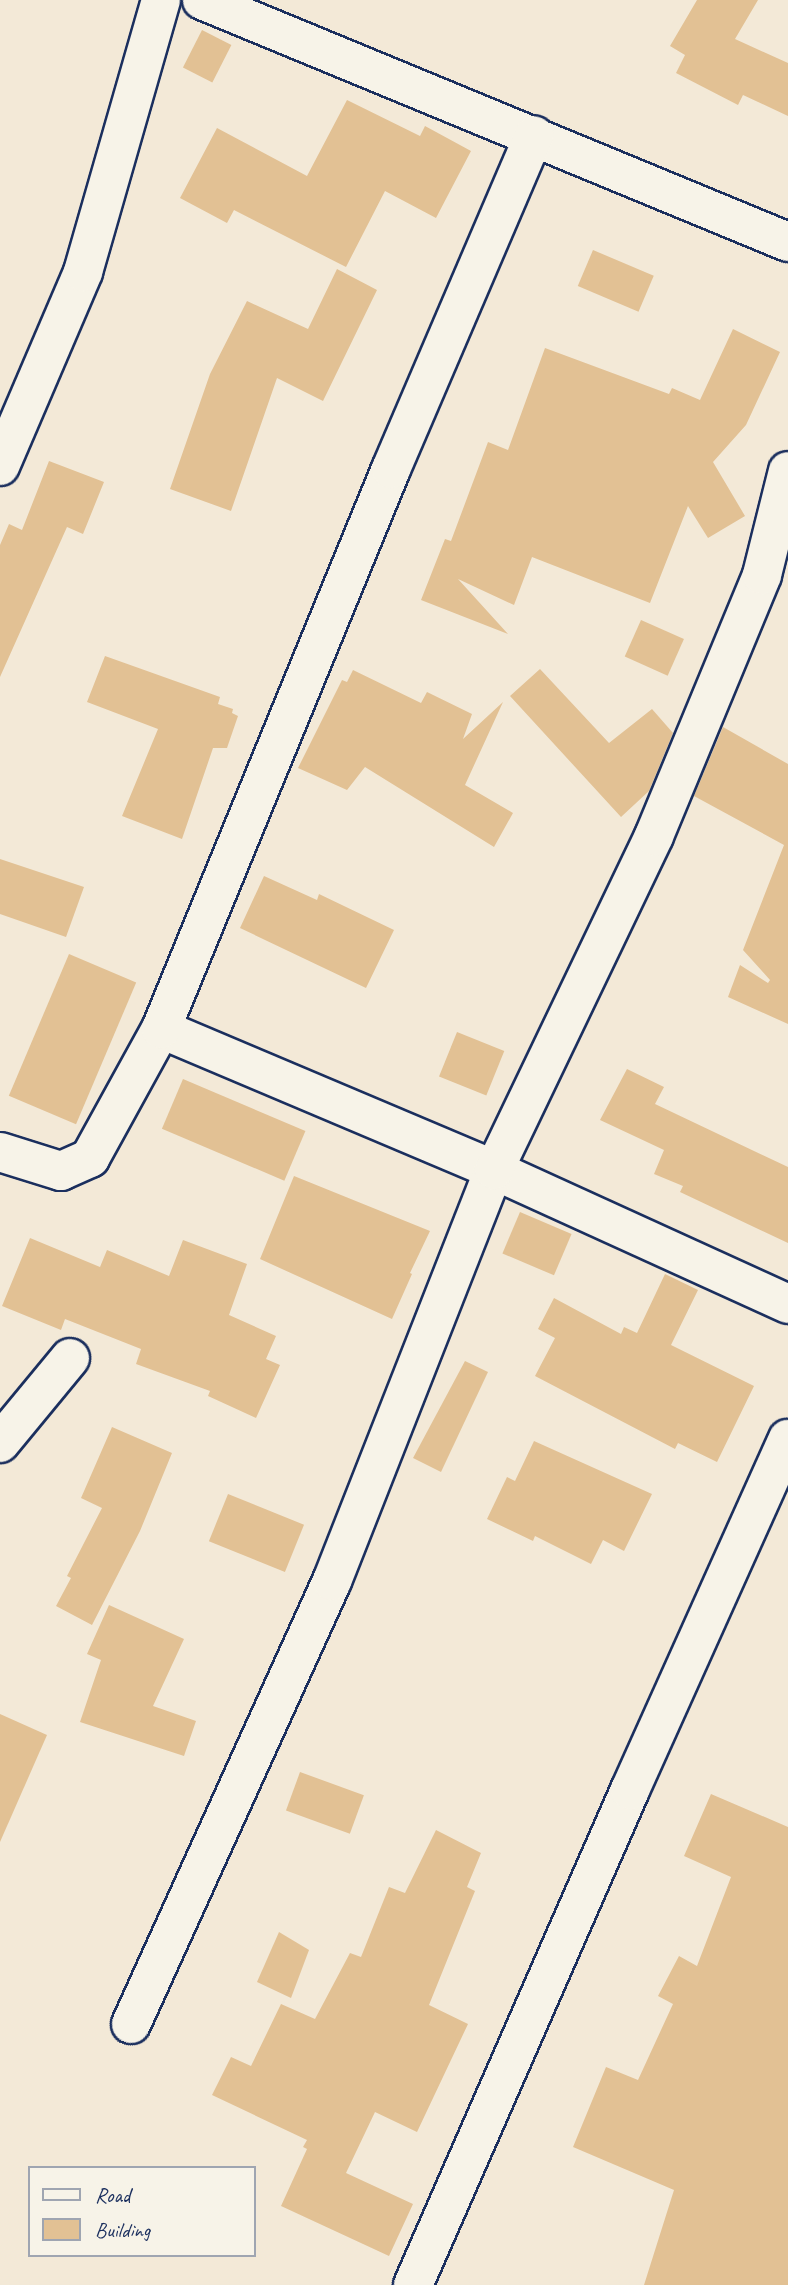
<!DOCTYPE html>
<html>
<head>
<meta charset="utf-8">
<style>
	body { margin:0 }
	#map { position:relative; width:788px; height:2285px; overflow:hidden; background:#f3e9d7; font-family:Caveat,sans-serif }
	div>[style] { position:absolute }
	.building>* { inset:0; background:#e2c194; transform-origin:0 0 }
	.roads { filter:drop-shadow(2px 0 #1b2f5e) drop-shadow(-2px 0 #1b2f5e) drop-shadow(0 2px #1b2f5e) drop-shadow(0 -2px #1b2f5e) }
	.street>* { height:38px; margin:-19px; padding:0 19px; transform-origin:19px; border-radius:19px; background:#f7f3e8 }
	span { translate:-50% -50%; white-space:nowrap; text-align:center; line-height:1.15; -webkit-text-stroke:7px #f7f3e8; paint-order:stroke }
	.legend { position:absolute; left:28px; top:2166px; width:228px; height:91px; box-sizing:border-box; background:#f7f3e8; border:2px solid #9fa5b1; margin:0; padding:9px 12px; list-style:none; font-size:21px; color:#1b2f5e }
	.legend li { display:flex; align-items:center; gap:14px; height:35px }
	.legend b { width:35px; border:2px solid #9fa5b1 }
</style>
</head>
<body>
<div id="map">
	<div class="building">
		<div style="clip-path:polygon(697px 0,758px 0,735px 39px,788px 63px,788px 116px,743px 95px,738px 105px,676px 73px,685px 55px,670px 46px)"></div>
		<div style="left:202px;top:30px;width:33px;height:42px;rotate:27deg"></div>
		<div style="clip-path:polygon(347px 100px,420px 136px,425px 126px,471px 151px,436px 218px,385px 191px,346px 267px,234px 210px,227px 223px,180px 198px,217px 128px,307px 176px)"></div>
		<div style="left:593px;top:250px;width:66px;height:39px;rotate:23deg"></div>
		<div style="clip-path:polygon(337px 269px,377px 290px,323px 401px,277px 378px,231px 511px,170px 489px,210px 374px,247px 301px,308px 329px)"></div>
		<div style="clip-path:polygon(733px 329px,780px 352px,746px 425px,713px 462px,745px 516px,708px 538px,688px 506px,650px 603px,532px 557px,514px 605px,458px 579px,508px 634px,421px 600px,445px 539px,451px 541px,488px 442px,508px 450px,545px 348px,669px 394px,672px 388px,700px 400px)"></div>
		<div style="clip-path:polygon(49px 461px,104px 482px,83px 534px,67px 527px,0 677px,0 545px,9px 524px,22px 530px)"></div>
		<div style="left:641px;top:620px;width:47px;height:40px;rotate:24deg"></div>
		<div style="clip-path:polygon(105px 656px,220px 697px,218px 704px,233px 709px,232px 713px,238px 716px,227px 748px,213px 748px,182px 839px,122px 816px,158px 729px,87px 702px)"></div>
		<div style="clip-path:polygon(540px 669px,609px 743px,652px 709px,673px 733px,649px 791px,621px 817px,510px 696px)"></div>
		<div style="clip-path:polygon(353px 670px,421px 703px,427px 692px,472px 714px,463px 739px,503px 702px,465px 785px,513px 813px,494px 847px,365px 767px,347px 790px,298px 768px,342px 680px,347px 682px)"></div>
		<div style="clip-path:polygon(723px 727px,788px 764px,788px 1024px,728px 997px,740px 965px,768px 983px,770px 980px,743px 950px,784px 845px,694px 796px)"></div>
		<div style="clip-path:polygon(0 859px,84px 887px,66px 937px,0 914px)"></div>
		<div style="clip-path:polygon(264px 876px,317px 900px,319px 894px,394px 930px,366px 988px,240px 928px)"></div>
		<div style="left:69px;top:954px;width:73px;height:154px;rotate:23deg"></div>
		<div style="left:457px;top:1032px;width:51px;height:48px;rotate:22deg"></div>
		<div style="clip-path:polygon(627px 1069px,664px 1087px,655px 1104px,788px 1167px,788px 1243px,680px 1192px,683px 1186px,654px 1174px,664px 1150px,600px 1120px)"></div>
		<div style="left:183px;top:1079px;width:133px;height:54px;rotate:23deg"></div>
		<div style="clip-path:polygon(294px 1176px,430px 1231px,410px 1273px,412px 1274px,392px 1319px,260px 1259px)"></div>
		<div style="left:520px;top:1212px;width:56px;height:45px;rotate:23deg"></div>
		<div style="clip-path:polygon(30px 1238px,100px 1267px,107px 1250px,169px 1276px,183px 1240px,247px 1264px,229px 1315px,276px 1336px,266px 1359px,280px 1365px,256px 1418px,208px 1396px,210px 1391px,136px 1364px,141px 1349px,65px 1319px,61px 1330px,2px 1306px)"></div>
		<div style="clip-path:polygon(665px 1274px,698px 1290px,671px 1345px,754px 1386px,717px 1462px,678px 1443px,675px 1449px,535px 1376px,555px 1338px,538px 1329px,554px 1298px,621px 1334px,624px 1327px,637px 1333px)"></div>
		<div style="clip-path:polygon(465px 1361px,488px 1372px,441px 1472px,413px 1458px)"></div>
		<div style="clip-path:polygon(112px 1427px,172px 1453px,140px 1531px,92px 1625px,56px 1606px,71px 1578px,67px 1576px,102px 1508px,81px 1498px)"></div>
		<div style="clip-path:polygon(534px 1441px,652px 1494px,624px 1551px,603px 1540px,591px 1564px,535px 1536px,533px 1541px,487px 1519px,507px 1477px,515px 1481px)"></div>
		<div style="left:228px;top:1494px;width:82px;height:51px;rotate:22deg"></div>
		<div style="clip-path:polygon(109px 1605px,184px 1639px,153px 1706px,196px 1721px,184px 1756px,80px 1722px,101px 1660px,87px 1654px)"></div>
		<div style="clip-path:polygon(0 1714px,47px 1735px,0 1842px)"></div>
		<div style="left:300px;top:1772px;width:68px;height:41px;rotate:20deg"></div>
		<div style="clip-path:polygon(711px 1794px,788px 1827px,788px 2285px,644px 2285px,674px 2190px,573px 2147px,606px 2067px,638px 2080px,673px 2004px,658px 1996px,679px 1956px,697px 1966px,731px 1877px,684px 1856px)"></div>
		<div style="clip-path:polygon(436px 1830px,481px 1853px,467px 1887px,475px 1891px,429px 2005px,468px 2024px,417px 2132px,375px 2112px,346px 2173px,413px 2204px,389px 2256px,281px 2206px,307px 2149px,303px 2147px,307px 2140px,212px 2095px,231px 2057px,251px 2066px,281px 2004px,315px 2019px,350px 1953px,361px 1957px,389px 1887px,405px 1893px)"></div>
		<div style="clip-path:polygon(279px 1932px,309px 1950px,291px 1998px,257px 1982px)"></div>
	</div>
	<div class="roads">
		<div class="street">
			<div style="left:202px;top:0;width:634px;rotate:22.44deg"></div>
			<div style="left:0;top:466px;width:211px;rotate:-66.8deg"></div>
			<div style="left:83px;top:272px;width:283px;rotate:-74deg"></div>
			<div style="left:161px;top:1029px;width:362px;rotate:22.9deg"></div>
			<div style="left:494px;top:1170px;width:323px;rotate:24.5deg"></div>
			<div style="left:0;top:1152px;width:64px;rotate:17.3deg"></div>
			<div style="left:61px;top:1171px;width:32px;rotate:-24deg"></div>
			<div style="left:90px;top:1158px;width:147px;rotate:-61.2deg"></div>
			<div style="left:161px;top:1029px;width:605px;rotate:-67.67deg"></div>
			<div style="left:391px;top:469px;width:363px;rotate:-66.8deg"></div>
			<div style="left:0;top:1443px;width:110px;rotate:-50.5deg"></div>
			<div style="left:131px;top:2024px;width:486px;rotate:-65.6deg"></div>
			<div style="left:332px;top:1581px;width:442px;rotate:-68.5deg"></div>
			<div style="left:494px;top:1170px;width:370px;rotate:-64.4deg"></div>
			<div style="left:654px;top:836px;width:282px;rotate:-67.5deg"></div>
			<div style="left:762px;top:575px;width:107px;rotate:-76deg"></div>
			<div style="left:413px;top:2285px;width:540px;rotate:-66.33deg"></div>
			<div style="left:630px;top:1790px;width:385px;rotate:-65.8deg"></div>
		</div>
	</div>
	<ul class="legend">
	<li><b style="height:9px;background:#f7f3e8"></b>Road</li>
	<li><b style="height:19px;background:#e2c194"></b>Building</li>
	</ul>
</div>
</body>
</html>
